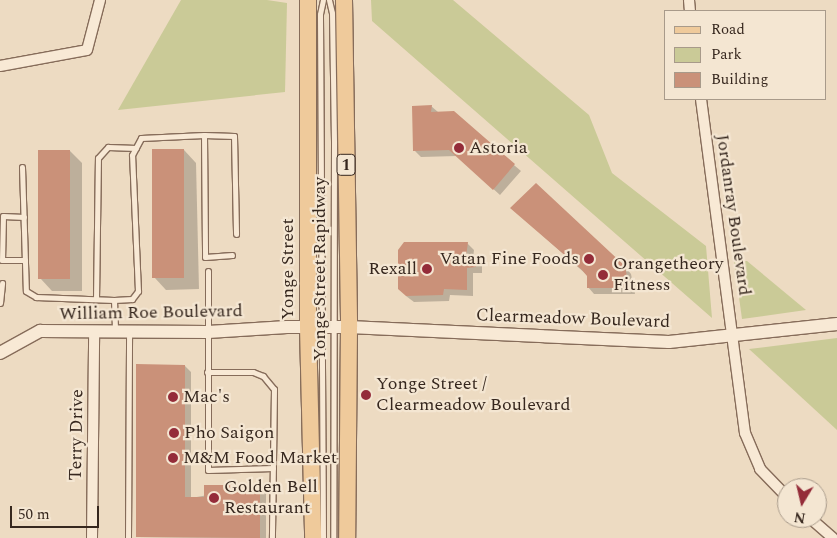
<!DOCTYPE html>
<html>
<head>
<meta charset="utf-8">
<style>
	body { margin:0 }
	#map { position:relative; width:837px; height:538px; overflow:hidden; background:#eddbc2; font-family:Spectral,serif }
	div>[style] { position:absolute }
	.green>* { inset:0; background:#caca97 }
	.shadow>* { inset:0; background:#0003 }
	.building>* { inset:0; background:#ca9179; transform-origin:0 0 }
	.roads { filter:drop-shadow(1px 0 #866c5a) drop-shadow(-1px 0 #866c5a) drop-shadow(0 1px #866c5a) drop-shadow(0 -1px #866c5a) }
	.service>* { height:5px; margin:-2.5px; padding:0 2.5px; transform-origin:2.5px; border-radius:2.5px; background:#f8e9d5 }
	.minor>* { height:10px; margin:-5px; padding:0 5px; transform-origin:5px; border-radius:5px; background:#f8e9d5 }
	.tertiary>* { height:12px; margin:-6px; padding:0 6px; transform-origin:6px; border-radius:6px; background:#f8e9d5 }
	.primary>* { height:16px; margin:-8px; padding:0 8px; transform-origin:8px; border-radius:8px; background:#efca9b }
	.dots>* { width:14px; height:14px; translate:-50% -50%; box-sizing:border-box; border:2px solid #f4e6d2; border-radius:50% }
	span { translate:-50% -50%; white-space:nowrap; text-align:center; line-height:1.15; -webkit-text-stroke:4.5px #f4e6d2; paint-order:stroke }
	.shield-label span { padding:1px 4px; background:#f4e6d2; border:1px solid; border-radius:4px; -webkit-text-stroke-width:0 }
	.shield-label { font-size:16px; color:#36271e; font-weight:700 }
	.poi-label { font-size:18px; color:#36271e }
	.left { translate:0 -50%; text-align:left }
	.right { translate:-100% -50%; text-align:right }
	.street-label { font-size:18px; color:#36271e }
	.legend { position:absolute; left:664px; top:10px; width:162px; height:90px; box-sizing:border-box; background:#f4e6d2; border:1px solid #a89a8a; margin:0; padding:6px 9px; list-style:none; font-size:15px; color:#36271e }
	.legend li { display:flex; align-items:center; gap:10px; height:25px }
	.legend b { width:25px; border:1px solid #a89a8a }
	.north { position:absolute; left:777px; top:478px; width:50px; height:50px; box-sizing:border-box; background:#f4e6d2; border:1px solid #a89a8a; border-radius:50%; rotate:189deg; font-size:14px; font-weight:700; line-height:20px; text-align:center; color:#36271e }
	.north::after { content:''; display:block; margin:auto; width:18px; height:22px; background:#942c39; clip-path:polygon(50% 0,100% 100%,50% 72%,0 100%) }
	.scale { position:absolute; left:10px; top:506px; width:89px; height:22px; box-sizing:border-box; border:2px solid #36271e; border-top:0; padding-left:6px; font-size:15px; line-height:18px; white-space:nowrap; color:#36271e; -webkit-text-stroke:4px #f4e6d2; paint-order:stroke }
</style>
</head>
<body>
<div id="map">
	<div class="green">
		<div style="clip-path:polygon(181px 0,267px 0,287px 3px,285px 92px,118px 110px)"></div>
		<div style="clip-path:polygon(371px 0,453px 0,589px 115px,612px 173px,706px 246px,712px 318px,372px 21px)"></div>
		<div style="clip-path:polygon(734px 261px,747px 261px,806px 310px,742px 319px)"></div>
		<div style="clip-path:polygon(837px 338px,837px 430px,749px 349px)"></div>
	</div>
	<div class="shadow">
		<div style="clip-path:polygon(431px 106px,438px 112px,453px 113px,521px 171px,500px 195px,457px 156px,421px 157px,415px 151px)"></div>
		<div style="clip-path:polygon(184px 150px,196px 163px,199px 289px,166px 290px,154px 277px)"></div>
		<div style="clip-path:polygon(70px 151px,82px 163px,82px 291px,52px 291px,40px 278px)"></div>
		<div style="clip-path:polygon(512px 208px,625px 267px,631px 274px,635px 294px,594px 294px,588px 287px,588px 276px)"></div>
		<div style="clip-path:polygon(467px 243px,474px 250px,473px 258px,482px 265px,482px 273px,473px 273px,473px 296px,450px 295px,449px 301px,414px 302px,406px 296px)"></div>
		<div style="clip-path:polygon(185px 366px,191px 372px,191px 498px,259px 486px,266px 493px,266px 538px,137px 537px)"></div>
	</div>
	<div class="building">
		<div style="clip-path:polygon(432px 105px,431px 112px,454px 111px,515px 164px,493px 190px,449px 150px,413px 151px,412px 106px)"></div>
		<div style="left:152px;top:149px;width:32px;height:129px"></div>
		<div style="left:38px;top:150px;width:32px;height:129px"></div>
		<div style="clip-path:polygon(536px 183px,625px 266px,629px 288px,587px 288px,587px 276px,582px 270px,510px 208px)"></div>
		<div style="clip-path:polygon(404px 242px,468px 242px,466px 257px,476px 257px,476px 267px,467px 268px,467px 290px,444px 289px,443px 295px,406px 296px,398px 289px,398px 250px)"></div>
		<div style="clip-path:polygon(136px 364px,185px 365px,185px 497px,204px 497px,204px 485px,260px 485px,260px 538px,136px 537px)"></div>
	</div>
	<div class="roads">
		<div class="service">
			<div style="left:329px;top:0;width:13px;rotate:77deg"></div>
			<div style="left:332px;top:13px;width:130px;rotate:89.1deg"></div>
			<div style="left:334px;top:143px;width:395px;rotate:90.1deg"></div>
			<div style="left:204px;top:135px;width:30px;rotate:2deg"></div>
			<div style="left:234px;top:136px;width:98px;rotate:88.8deg"></div>
			<div style="left:22px;top:167px;width:124px;rotate:88.2deg"></div>
			<div style="left:26px;top:291px;width:12px;rotate:31deg"></div>
			<div style="left:36px;top:297px;width:78px;rotate:2.2deg"></div>
			<div style="left:114px;top:300px;width:18px;rotate:-3deg"></div>
			<div style="left:132px;top:299px;width:10px;rotate:-53deg"></div>
			<div style="left:138px;top:291px;width:136px;rotate:-92.5deg"></div>
			<div style="left:132px;top:155px;width:19px;rotate:-62deg"></div>
			<div style="left:141px;top:138px;width:63px;rotate:-2.7deg"></div>
			<div style="left:204px;top:135px;width:122px;rotate:89.5deg"></div>
			<div style="left:205px;top:257px;width:27px;rotate:-4deg"></div>
			<div style="left:24px;top:217px;width:21px;rotate:-177deg"></div>
			<div style="left:3px;top:216px;width:44px;rotate:91.3deg"></div>
			<div style="left:2px;top:260px;width:23px"></div>
			<div style="left:208px;top:271px;width:199px;rotate:90deg"></div>
			<div style="left:208px;top:470px;width:65px;rotate:-1.8deg"></div>
			<div style="left:96px;top:299px;width:141px;rotate:-89.2deg"></div>
			<div style="left:98px;top:158px;width:15px;rotate:-48deg"></div>
			<div style="left:108px;top:147px;width:28px;rotate:2deg"></div>
			<div style="left:114px;top:300px;width:30px;rotate:88deg"></div>
			<div style="left:0;top:303px;width:20px;rotate:-84deg"></div>
			<div style="left:207px;top:372px;width:46px"></div>
			<div style="left:253px;top:372px;width:11px;rotate:22deg"></div>
			<div style="left:263px;top:376px;width:17px;rotate:50deg"></div>
			<div style="left:274px;top:389px;width:149px;rotate:90.8deg"></div>
			<div style="left:128px;top:538px;width:206px;rotate:-89.7deg"></div>
			<div style="left:323px;top:538px;width:524px;rotate:-90.33deg"></div>
			<div style="left:320px;top:14px;width:14px;rotate:-78deg"></div>
		</div>
		<div class="minor">
			<div style="left:689px;top:0;width:11px;rotate:85deg"></div>
			<div style="left:0;top:66px;width:88px;rotate:-10.4deg"></div>
			<div style="left:87px;top:50px;width:52px;rotate:-75.4deg"></div>
			<div style="left:701px;top:99px;width:337px;rotate:82.5deg"></div>
			<div style="left:745px;top:433px;width:39px;rotate:67deg"></div>
			<div style="left:760px;top:469px;width:39px;rotate:46deg"></div>
			<div style="left:810px;top:518px;width:30px;rotate:41deg"></div>
			<div style="left:92px;top:538px;width:206px;rotate:-89.4deg"></div>
		</div>
		<div class="tertiary">
			<div style="left:0;top:353px;width:46px;rotate:-28.8deg"></div>
			<div style="left:40px;top:331px;width:168px;rotate:0.3deg"></div>
			<div style="left:208px;top:332px;width:79px;rotate:-3.6deg"></div>
			<div style="left:287px;top:327px;width:62px"></div>
			<div style="left:349px;top:327px;width:320px;rotate:2.7deg"></div>
			<div style="left:669px;top:342px;width:169px;rotate:-6.1deg"></div>
		</div>
		<div class="primary">
			<div style="left:308px;top:0;width:327px;rotate:90deg"></div>
			<div style="left:308px;top:327px;width:211px;rotate:88.6deg"></div>
			<div style="left:344px;top:0;width:327px;rotate:89.1deg"></div>
			<div style="left:349px;top:327px;width:211px;rotate:90.5deg"></div>
		</div>
	</div>
	<div class="dots">
		<div style="left:459px;top:148px;background:#942c39"></div>
		<div style="left:589px;top:259px;background:#942c39"></div>
		<div style="left:427px;top:269px;background:#942c39"></div>
		<div style="left:603px;top:275px;background:#942c39"></div>
		<div style="left:366px;top:395px;background:#942c39"></div>
		<div style="left:173px;top:397px;background:#942c39"></div>
		<div style="left:174px;top:433px;background:#942c39"></div>
		<div style="left:173px;top:458px;background:#942c39"></div>
		<div style="left:214px;top:498px;background:#942c39"></div>
	</div>
	<div class="shield-label">
		<span style="left:346px;top:165px">1</span>
	</div>
	<div class="poi-label">
		<span class="left" style="left:469px;top:148px">Astoria</span>
		<span class="right" style="left:579px;top:259px">Vatan Fine Foods</span>
		<span class="left" style="left:613px;top:275px">Orangetheory<br>Fitness</span>
		<span class="right" style="left:417px;top:269px">Rexall</span>
		<span class="left" style="left:376px;top:395px">Yonge Street /<br>Clearmeadow Boulevard</span>
		<span class="left" style="left:183px;top:397px">Mac's</span>
		<span class="left" style="left:184px;top:433px">Pho Saigon</span>
		<span class="left" style="left:183px;top:458px">M&amp;M Food Market</span>
		<span class="left" style="left:224px;top:498px">Golden Bell<br>Restaurant</span>
	</div>
	<div class="street-label">
		<span style="left:733px;top:215px;rotate:82deg">Jordanray Boulevard</span>
		<span style="left:288px;top:269px;rotate:-90deg">Yonge Street</span>
		<span style="left:320px;top:269px;rotate:-90deg">Yonge Street Rapidway</span>
		<span style="left:151px;top:313px;rotate:-1deg">William Roe Boulevard</span>
		<span style="left:573px;top:319px;rotate:2deg">Clearmeadow Boulevard</span>
		<span style="left:77px;top:435px;rotate:-89deg">Terry Drive</span>
	</div>
	<ul class="legend">
	<li><b style="height:6px;background:#efca9b"></b>Road</li>
	<li><b style="height:14px;background:#caca97"></b>Park</li>
	<li><b style="height:14px;background:#ca9179"></b>Building</li>
	</ul>
	<div class="north">N</div>
	<div class="scale">50 m</div>
</div>
</body>
</html>
